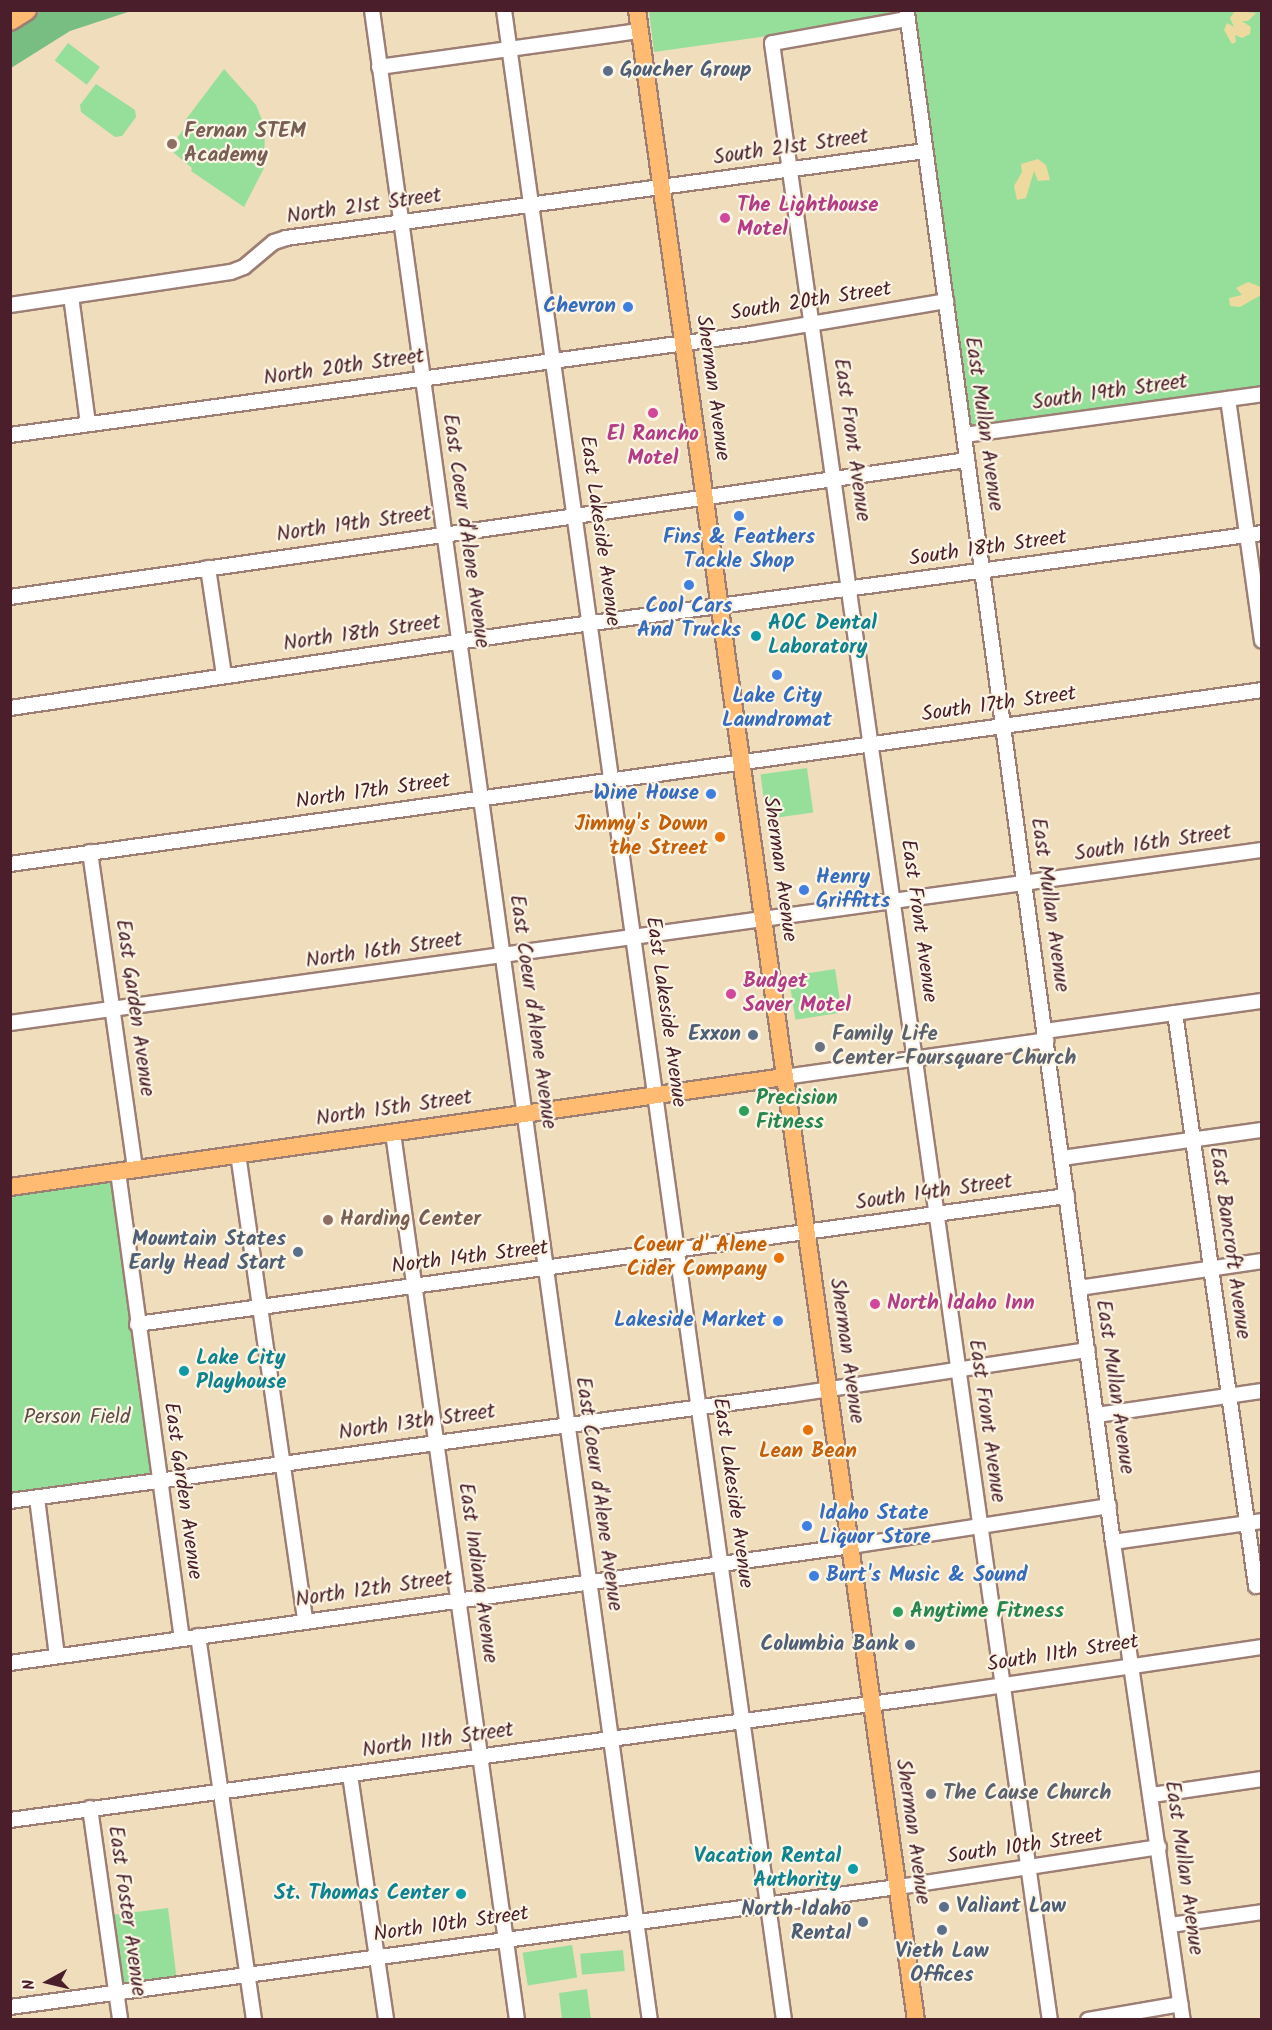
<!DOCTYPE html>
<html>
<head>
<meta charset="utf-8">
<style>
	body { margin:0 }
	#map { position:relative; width:1272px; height:2030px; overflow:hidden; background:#f0ddbc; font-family:Kalam,sans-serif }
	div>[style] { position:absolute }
	.green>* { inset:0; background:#95df9a; transform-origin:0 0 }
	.forest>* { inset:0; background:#78be82 }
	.sand>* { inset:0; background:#eeda9e }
	.roads { filter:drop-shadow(2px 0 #9d7e74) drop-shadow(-2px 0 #9d7e74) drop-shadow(0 2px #9d7e74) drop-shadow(0 -2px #9d7e74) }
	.minor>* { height:14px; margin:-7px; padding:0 7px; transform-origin:7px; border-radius:7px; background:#fff }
	.major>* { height:16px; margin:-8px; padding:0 8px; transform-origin:8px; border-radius:8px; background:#febb71 }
	.highway>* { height:20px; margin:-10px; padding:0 10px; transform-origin:10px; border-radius:10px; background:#febb71 }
	.dots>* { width:16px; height:16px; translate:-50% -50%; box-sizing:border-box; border:3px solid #fcf5e5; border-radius:50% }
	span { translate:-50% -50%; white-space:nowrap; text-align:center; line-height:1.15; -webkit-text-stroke:4.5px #fcf5e5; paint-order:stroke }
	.service-label { font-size:21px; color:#4e5e75; font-weight:700 }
	.left { translate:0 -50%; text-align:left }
	.right { translate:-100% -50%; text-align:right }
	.education-label { font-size:21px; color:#785e54; font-weight:700 }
	.street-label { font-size:21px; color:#4a1f2b }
	.hotel-label { font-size:21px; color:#b23c85; font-weight:700 }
	.shop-label { font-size:21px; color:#366cbe; font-weight:700 }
	.culture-label { font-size:21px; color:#0d838f; font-weight:700 }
	.food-label { font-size:21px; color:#c56008; font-weight:700 }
	.worship-label { font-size:21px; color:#5b616d; font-weight:700 }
	.leisure-label { font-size:21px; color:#27864d; font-weight:700 }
	.park-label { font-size:21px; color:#5d4f47 }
	.frame { position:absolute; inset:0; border:12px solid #4a1f2b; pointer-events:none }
	.north { position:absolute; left:18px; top:1952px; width:60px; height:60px; -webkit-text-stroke:4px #fcf5e5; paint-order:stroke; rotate:262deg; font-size:16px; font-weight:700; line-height:24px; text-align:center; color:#4a1f2b }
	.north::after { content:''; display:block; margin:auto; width:21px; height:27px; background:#4a1f2b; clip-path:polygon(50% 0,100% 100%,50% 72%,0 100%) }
</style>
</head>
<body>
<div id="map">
	<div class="green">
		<div style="clip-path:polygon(895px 10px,896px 18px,654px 52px,649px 11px)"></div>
		<div style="clip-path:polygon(914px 11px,1261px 11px,1261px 389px,972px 427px)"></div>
		<div style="left:68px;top:43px;width:40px;height:22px;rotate:37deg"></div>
		<div style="clip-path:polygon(224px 69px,256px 105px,265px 127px,264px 168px,244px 207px,191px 171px,192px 168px,174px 153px,173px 143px,187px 125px,184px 122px)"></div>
		<div style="clip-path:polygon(96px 84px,135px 110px,136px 117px,122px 136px,115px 137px,81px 112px,80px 105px)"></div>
		<div style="left:807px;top:768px;width:45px;height:47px;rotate:82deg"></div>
		<div style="left:835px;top:969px;width:44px;height:47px;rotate:81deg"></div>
		<div style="clip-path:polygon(107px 1180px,111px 1184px,151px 1473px,148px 1477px,11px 1496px,10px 1194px)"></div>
		<div style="left:168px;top:1908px;width:72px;height:55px;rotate:83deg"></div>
		<div style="left:572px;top:1945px;width:33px;height:50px;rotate:81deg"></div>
		<div style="left:623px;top:1950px;width:21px;height:43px;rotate:85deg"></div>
		<div style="clip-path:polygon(587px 1989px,591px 2019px,562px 2019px,559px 1993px)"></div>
	</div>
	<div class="forest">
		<div style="clip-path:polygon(41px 11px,131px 11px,70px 31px,11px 68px,11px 28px)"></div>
	</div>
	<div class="sand">
		<div style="clip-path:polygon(1235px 11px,1256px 13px,1248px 21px,1242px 21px,1251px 27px,1250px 34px,1242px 38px,1235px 35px,1236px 42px,1232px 44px,1224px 30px,1227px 23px,1234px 27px,1230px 18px)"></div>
		<div style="clip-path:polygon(1038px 159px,1046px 165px,1050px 180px,1038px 181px,1034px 171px,1026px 198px,1017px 200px,1014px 186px,1022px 172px,1021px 164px)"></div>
		<div style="clip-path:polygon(1248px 282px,1261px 287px,1261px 295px,1240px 307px,1230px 306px,1229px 298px,1242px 295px,1236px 288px)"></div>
	</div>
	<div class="roads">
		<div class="minor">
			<div style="left:372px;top:10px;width:2029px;rotate:82.13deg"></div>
			<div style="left:504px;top:10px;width:2029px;rotate:82.07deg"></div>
			<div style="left:907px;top:13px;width:1543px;rotate:82.33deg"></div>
			<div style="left:1113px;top:1542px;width:483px;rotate:81.7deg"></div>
			<div style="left:907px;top:19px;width:137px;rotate:169.9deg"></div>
			<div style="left:772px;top:43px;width:1996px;rotate:82deg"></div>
			<div style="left:379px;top:67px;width:263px;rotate:-7.9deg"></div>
			<div style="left:71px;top:296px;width:129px;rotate:82.4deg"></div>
			<div style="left:10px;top:305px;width:223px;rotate:-8.5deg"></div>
			<div style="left:231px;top:272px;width:14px;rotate:-21deg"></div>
			<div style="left:244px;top:267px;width:39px;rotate:-40deg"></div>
			<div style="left:274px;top:242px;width:13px;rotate:-18deg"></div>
			<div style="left:286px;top:238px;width:645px;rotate:-7.75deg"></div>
			<div style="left:1228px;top:399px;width:244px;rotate:82deg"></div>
			<div style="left:10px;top:435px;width:748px;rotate:-7.76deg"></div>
			<div style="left:751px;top:334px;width:198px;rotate:-9.6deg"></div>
			<div style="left:964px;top:435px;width:301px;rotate:-7.8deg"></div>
			<div style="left:208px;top:568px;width:108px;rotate:81.5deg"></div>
			<div style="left:10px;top:597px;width:967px;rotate:-8.15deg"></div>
			<div style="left:10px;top:708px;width:521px;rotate:-8.39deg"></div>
			<div style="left:525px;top:632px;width:744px;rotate:-7.65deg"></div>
			<div style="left:90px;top:852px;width:320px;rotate:81.9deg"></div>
			<div style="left:10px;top:864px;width:1264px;rotate:-7.91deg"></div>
			<div style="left:1175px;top:1013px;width:579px;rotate:81.95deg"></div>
			<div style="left:10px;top:1023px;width:1264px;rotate:-7.87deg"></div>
			<div style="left:1045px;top:1031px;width:219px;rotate:-7.9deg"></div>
			<div style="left:784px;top:1077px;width:265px;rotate:-8deg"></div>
			<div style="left:393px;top:1133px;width:896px;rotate:82.04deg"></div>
			<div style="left:238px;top:1154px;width:472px;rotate:81.8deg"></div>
			<div style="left:1062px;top:1158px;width:202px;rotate:-8deg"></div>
			<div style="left:118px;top:1172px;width:471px;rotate:82.2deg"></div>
			<div style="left:1079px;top:1288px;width:185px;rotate:-8.4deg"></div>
			<div style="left:137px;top:1324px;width:939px;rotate:-7.84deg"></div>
			<div style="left:1097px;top:1415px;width:167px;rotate:-8.3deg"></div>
			<div style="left:37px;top:1498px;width:159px;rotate:82.8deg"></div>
			<div style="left:10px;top:1501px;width:787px;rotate:-7.74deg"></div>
			<div style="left:790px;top:1395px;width:301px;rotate:-8.6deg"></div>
			<div style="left:1113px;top:1542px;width:150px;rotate:-8deg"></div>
			<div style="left:198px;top:1636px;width:388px;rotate:81.7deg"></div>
			<div style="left:10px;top:1663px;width:849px;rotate:-7.92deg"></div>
			<div style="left:851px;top:1546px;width:261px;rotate:-8.8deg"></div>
			<div style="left:350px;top:1775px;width:248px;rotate:81.6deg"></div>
			<div style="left:1152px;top:1795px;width:111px;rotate:-8.3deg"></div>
			<div style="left:90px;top:1808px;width:214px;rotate:81.9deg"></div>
			<div style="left:10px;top:1820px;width:935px;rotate:-7.68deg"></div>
			<div style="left:937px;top:1695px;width:329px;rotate:-8.4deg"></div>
			<div style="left:1170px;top:1925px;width:93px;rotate:-8deg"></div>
			<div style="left:10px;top:2007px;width:896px;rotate:-7.7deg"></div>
			<div style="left:898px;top:1887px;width:264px;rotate:-8.7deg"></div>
			<div style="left:1088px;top:2020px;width:94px;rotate:-9.8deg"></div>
		</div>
		<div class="major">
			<div style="left:637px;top:10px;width:2029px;rotate:82.1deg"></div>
			<div style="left:10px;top:1187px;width:782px;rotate:-8.09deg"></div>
		</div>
		<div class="highway">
			<div style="left:10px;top:20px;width:19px;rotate:-32deg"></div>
		</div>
	</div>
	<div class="dots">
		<div style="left:608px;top:71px;background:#5c6f8a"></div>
		<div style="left:172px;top:144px;background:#8d6e63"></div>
		<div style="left:725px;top:218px;background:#d1479c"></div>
		<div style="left:628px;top:307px;background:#3f7fe0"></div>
		<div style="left:653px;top:413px;background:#d1479c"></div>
		<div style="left:739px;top:516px;background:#3f7fe0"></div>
		<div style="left:689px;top:585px;background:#3f7fe0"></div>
		<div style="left:756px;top:636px;background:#0f9aa8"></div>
		<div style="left:777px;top:675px;background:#3f7fe0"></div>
		<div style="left:711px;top:794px;background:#3f7fe0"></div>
		<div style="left:720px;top:837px;background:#e8710a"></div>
		<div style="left:804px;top:890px;background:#3f7fe0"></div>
		<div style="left:731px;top:994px;background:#d1479c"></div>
		<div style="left:753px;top:1035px;background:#5c6f8a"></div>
		<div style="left:820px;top:1047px;background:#6b7280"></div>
		<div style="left:744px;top:1111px;background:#2e9e5b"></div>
		<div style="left:328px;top:1220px;background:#8d6e63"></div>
		<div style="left:298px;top:1252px;background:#5c6f8a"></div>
		<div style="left:779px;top:1258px;background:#e8710a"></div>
		<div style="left:875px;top:1304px;background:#d1479c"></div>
		<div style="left:778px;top:1321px;background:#3f7fe0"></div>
		<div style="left:184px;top:1371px;background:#0f9aa8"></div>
		<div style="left:808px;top:1430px;background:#e8710a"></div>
		<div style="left:807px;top:1526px;background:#3f7fe0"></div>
		<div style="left:814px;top:1576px;background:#3f7fe0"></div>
		<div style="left:898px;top:1612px;background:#2e9e5b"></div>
		<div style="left:910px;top:1645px;background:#5c6f8a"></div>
		<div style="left:931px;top:1794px;background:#6b7280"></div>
		<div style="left:853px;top:1869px;background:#0f9aa8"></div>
		<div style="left:461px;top:1894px;background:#0f9aa8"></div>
		<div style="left:944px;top:1907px;background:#5c6f8a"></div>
		<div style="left:863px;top:1922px;background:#5c6f8a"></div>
		<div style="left:942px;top:1930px;background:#5c6f8a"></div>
	</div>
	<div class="service-label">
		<span class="left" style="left:620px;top:71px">Goucher Group</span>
		<span class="right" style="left:741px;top:1035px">Exxon</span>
		<span class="right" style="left:286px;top:1252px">Mountain States<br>Early Head Start</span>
		<span class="right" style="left:898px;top:1645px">Columbia Bank</span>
		<span class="left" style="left:956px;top:1907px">Valiant Law</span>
		<span class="right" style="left:851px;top:1922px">North Idaho<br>Rental</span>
		<span style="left:942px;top:1964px">Vieth Law<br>Offices</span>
	</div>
	<div class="education-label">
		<span class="left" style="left:184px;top:144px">Fernan STEM<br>Academy</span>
		<span class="left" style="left:340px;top:1220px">Harding Center</span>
	</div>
	<div class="street-label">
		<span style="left:791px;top:148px;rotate:-8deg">South 21st Street</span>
		<span style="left:364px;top:207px;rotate:-8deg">North 21st Street</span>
		<span style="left:811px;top:302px;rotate:-9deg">South 20th Street</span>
		<span style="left:344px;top:368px;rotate:-8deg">North 20th Street</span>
		<span style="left:712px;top:388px;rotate:82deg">Sherman Avenue</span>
		<span style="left:1110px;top:393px;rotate:-8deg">South 19th Street</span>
		<span style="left:983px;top:424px;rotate:82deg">East Mullan Avenue</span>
		<span style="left:851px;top:440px;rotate:82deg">East Front Avenue</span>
		<span style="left:354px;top:525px;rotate:-8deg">North 19th Street</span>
		<span style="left:465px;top:531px;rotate:82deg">East Coeur d'Alene Avenue</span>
		<span style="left:599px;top:531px;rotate:82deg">East Lakeside Avenue</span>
		<span style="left:988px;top:549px;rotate:-8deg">South 18th Street</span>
		<span style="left:362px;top:634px;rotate:-8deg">North 18th Street</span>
		<span style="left:999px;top:705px;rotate:-8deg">South 17th Street</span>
		<span style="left:373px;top:792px;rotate:-8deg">North 17th Street</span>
		<span style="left:1153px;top:844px;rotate:-8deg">South 16th Street</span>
		<span style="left:779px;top:869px;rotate:82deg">Sherman Avenue</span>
		<span style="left:1049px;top:905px;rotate:82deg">East Mullan Avenue</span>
		<span style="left:918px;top:921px;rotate:82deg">East Front Avenue</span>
		<span style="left:384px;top:951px;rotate:-8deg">North 16th Street</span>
		<span style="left:134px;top:1008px;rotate:82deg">East Garden Avenue</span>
		<span style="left:532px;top:1012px;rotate:82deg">East Coeur d'Alene Avenue</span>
		<span style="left:665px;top:1012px;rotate:82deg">East Lakeside Avenue</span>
		<span style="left:394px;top:1109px;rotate:-8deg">North 15th Street</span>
		<span style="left:934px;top:1193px;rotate:-8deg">South 14th Street</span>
		<span style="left:1229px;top:1243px;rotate:82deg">East Bancroft Avenue</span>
		<span style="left:470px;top:1258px;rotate:-7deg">North 14th Street</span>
		<span style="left:846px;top:1351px;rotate:82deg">Sherman Avenue</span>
		<span style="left:1114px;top:1387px;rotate:82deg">East Mullan Avenue</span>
		<span style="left:986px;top:1421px;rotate:82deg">East Front Avenue</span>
		<span style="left:417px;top:1423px;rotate:-8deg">North 13th Street</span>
		<span style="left:182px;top:1491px;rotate:82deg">East Garden Avenue</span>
		<span style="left:732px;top:1493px;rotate:82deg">East Lakeside Avenue</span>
		<span style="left:598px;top:1494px;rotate:82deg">East Coeur d'Alene Avenue</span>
		<span style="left:477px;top:1573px;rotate:82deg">East Indiana Avenue</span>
		<span style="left:374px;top:1590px;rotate:-8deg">North 12th Street</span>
		<span style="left:1063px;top:1654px;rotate:-9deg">South 11th Street</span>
		<span style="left:438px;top:1741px;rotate:-8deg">North 11th Street</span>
		<span style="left:912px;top:1832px;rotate:82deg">Sherman Avenue</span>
		<span style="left:1025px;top:1847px;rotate:-8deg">South 10th Street</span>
		<span style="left:1183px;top:1868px;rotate:82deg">East Mullan Avenue</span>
		<span style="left:126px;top:1911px;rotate:82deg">East Foster Avenue</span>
		<span style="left:451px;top:1925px;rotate:-8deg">North 10th Street</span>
	</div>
	<div class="hotel-label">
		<span class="left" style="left:737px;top:218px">The Lighthouse<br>Motel</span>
		<span style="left:653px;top:447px">El Rancho<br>Motel</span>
		<span class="left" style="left:743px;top:994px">Budget<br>Saver Motel</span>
		<span class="left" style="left:887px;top:1304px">North Idaho Inn</span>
	</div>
	<div class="shop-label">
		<span class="right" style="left:616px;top:307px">Chevron</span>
		<span style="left:739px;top:550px">Fins &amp; Feathers<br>Tackle Shop</span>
		<span style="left:689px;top:619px">Cool Cars<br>And Trucks</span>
		<span style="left:777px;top:709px">Lake City<br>Laundromat</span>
		<span class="right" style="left:699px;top:794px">Wine House</span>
		<span class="left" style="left:816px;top:890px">Henry<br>Griffitts</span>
		<span class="right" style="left:766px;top:1321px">Lakeside Market</span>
		<span class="left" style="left:819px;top:1526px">Idaho State<br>Liquor Store</span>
		<span class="left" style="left:826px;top:1576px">Burt's Music &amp; Sound</span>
	</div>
	<div class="culture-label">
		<span class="left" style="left:768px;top:636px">AOC Dental<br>Laboratory</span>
		<span class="left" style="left:196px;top:1371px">Lake City<br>Playhouse</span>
		<span class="right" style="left:841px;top:1869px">Vacation Rental<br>Authority</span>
		<span class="right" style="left:449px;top:1894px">St. Thomas Center</span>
	</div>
	<div class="food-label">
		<span class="right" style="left:708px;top:837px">Jimmy's Down<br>the Street</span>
		<span class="right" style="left:767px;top:1258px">Coeur d' Alene<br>Cider Company</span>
		<span style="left:808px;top:1452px">Lean Bean</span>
	</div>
	<div class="worship-label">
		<span class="left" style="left:832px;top:1047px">Family Life<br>Center-Foursquare Church</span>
		<span class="left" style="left:943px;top:1794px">The Cause Church</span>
	</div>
	<div class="leisure-label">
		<span class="left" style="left:756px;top:1111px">Precision<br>Fitness</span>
		<span class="left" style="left:910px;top:1612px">Anytime Fitness</span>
	</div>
	<div class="park-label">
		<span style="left:77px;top:1418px">Person Field</span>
	</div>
	<div class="frame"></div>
	<div class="north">N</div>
</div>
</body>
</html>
